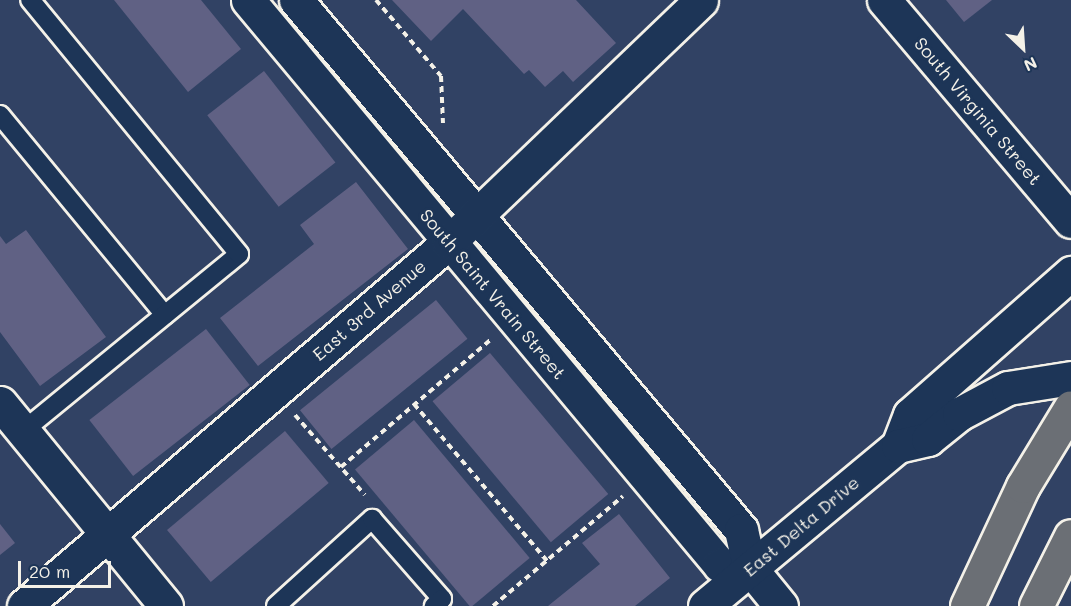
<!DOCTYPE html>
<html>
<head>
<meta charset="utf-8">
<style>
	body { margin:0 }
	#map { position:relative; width:1071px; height:606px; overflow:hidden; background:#314264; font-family:Mali,sans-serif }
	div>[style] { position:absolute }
	.building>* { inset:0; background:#606184; transform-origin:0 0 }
	.path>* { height:4px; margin-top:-2px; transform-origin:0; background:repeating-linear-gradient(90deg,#f4f1e8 0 6px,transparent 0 10.5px) }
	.roads { filter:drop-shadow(2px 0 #f4f1e8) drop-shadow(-2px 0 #f4f1e8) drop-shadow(0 2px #f4f1e8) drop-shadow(0 -2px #f4f1e8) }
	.lane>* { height:18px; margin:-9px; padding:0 9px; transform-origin:9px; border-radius:9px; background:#1d3557 }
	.street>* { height:33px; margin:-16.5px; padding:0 16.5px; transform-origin:16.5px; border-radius:16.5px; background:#1d3557 }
	.secondary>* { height:33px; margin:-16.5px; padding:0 16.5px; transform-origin:16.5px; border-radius:16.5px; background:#1d3557 }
	.primary>* { height:33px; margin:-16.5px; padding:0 16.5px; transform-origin:16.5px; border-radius:16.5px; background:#6b6f75 }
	span { translate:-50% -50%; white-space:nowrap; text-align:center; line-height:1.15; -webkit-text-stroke:6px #1d3557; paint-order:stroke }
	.street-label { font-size:18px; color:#f4f1e8 }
	.north { position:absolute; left:993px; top:18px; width:60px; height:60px; -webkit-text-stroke:4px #1d3557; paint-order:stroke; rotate:155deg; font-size:16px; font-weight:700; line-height:24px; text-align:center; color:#f4f1e8 }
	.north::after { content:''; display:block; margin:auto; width:21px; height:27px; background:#f4f1e8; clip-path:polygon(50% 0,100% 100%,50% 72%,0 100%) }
	.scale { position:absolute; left:18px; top:561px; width:93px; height:27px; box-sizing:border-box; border:3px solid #f4f1e8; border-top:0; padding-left:8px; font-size:18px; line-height:21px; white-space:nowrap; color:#f4f1e8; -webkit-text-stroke:4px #1d3557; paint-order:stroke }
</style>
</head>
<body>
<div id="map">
	<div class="building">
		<div style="clip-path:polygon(114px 0,201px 0,241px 49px,188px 92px)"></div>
		<div style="clip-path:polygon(392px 0,576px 0,616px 43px,573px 82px,563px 71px,545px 87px,529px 70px,524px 74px,463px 9px,431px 41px)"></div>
		<div style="clip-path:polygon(946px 0,992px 0,964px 22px)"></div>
		<div style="left:264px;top:71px;width:116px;height:72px;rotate:52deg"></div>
		<div style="clip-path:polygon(356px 182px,408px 249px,258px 366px,220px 318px,314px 244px,300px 225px)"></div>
		<div style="clip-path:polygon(26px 230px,106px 337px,40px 386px,0 332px,0 236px,6px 244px)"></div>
		<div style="left:436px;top:300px;width:50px;height:175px;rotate:51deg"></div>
		<div style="left:206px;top:329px;width:71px;height:148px;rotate:52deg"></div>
		<div style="left:490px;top:353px;width:184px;height:75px;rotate:50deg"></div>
		<div style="left:414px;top:420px;width:180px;height:77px;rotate:50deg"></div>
		<div style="left:285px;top:431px;width:68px;height:154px;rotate:50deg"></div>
		<div style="clip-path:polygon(619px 514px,670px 578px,635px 606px,548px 606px,600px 564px,582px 543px)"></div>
		<div style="clip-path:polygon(0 524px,15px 543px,0 555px)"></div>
	</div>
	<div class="path">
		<div style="left:376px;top:0;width:100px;rotate:49.5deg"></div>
		<div style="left:441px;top:76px;width:47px;rotate:87.6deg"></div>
		<div style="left:414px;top:404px;width:206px;rotate:49.7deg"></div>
		<div style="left:295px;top:415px;width:106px;rotate:48.8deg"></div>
		<div style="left:341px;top:467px;width:196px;rotate:-40.4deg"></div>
		<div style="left:493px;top:606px;width:170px;rotate:-40.2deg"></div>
	</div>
	<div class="roads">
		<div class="lane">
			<div style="left:0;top:115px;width:259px;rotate:50.5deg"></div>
			<div style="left:23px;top:431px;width:279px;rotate:-39.3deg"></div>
			<div style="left:239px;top:254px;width:329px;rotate:-129.4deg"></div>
			<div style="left:276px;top:606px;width:130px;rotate:-42.2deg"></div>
			<div style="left:372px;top:519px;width:106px;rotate:48.8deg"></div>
			<div style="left:442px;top:599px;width:11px;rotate:139deg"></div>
		</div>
		<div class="street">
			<div style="left:248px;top:0;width:736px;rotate:50.12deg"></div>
			<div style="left:720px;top:565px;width:30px;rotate:6deg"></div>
			<div style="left:296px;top:0;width:692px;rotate:49.98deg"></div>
			<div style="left:741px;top:530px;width:39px;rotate:77deg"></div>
			<div style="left:750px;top:568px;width:49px;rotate:50.8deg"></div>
			<div style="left:884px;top:0;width:289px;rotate:49.8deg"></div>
			<div style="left:0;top:403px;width:262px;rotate:50.7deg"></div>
			<div style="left:24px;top:606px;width:560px;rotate:-40.58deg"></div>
			<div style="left:449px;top:242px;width:349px;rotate:-43.8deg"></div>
		</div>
		<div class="secondary">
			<div style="left:898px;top:446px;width:33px;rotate:-69deg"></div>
			<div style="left:910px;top:415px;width:215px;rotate:-41.4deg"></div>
			<div style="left:705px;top:606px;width:251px;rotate:-39.7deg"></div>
			<div style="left:898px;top:446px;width:31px;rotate:-13deg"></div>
			<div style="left:928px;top:439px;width:40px;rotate:-39deg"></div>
			<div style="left:959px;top:414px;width:55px;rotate:-28deg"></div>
			<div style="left:1008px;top:388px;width:64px;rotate:-9deg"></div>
		</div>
		<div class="primary">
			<div style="left:967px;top:606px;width:132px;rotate:-65deg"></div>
			<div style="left:1023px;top:486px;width:92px;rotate:-58.7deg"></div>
			<div style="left:1036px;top:606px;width:78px;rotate:-63.4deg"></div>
		</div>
	</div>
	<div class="street-label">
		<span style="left:978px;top:111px;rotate:50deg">South Virginia Street</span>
		<span style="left:493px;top:294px;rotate:50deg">South Saint Vrain Street</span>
		<span style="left:369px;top:310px;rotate:-41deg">East 3rd Avenue</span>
		<span style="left:801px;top:526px;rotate:-40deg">East Delta Drive</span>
	</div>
	<div class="north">N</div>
	<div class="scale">20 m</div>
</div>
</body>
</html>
